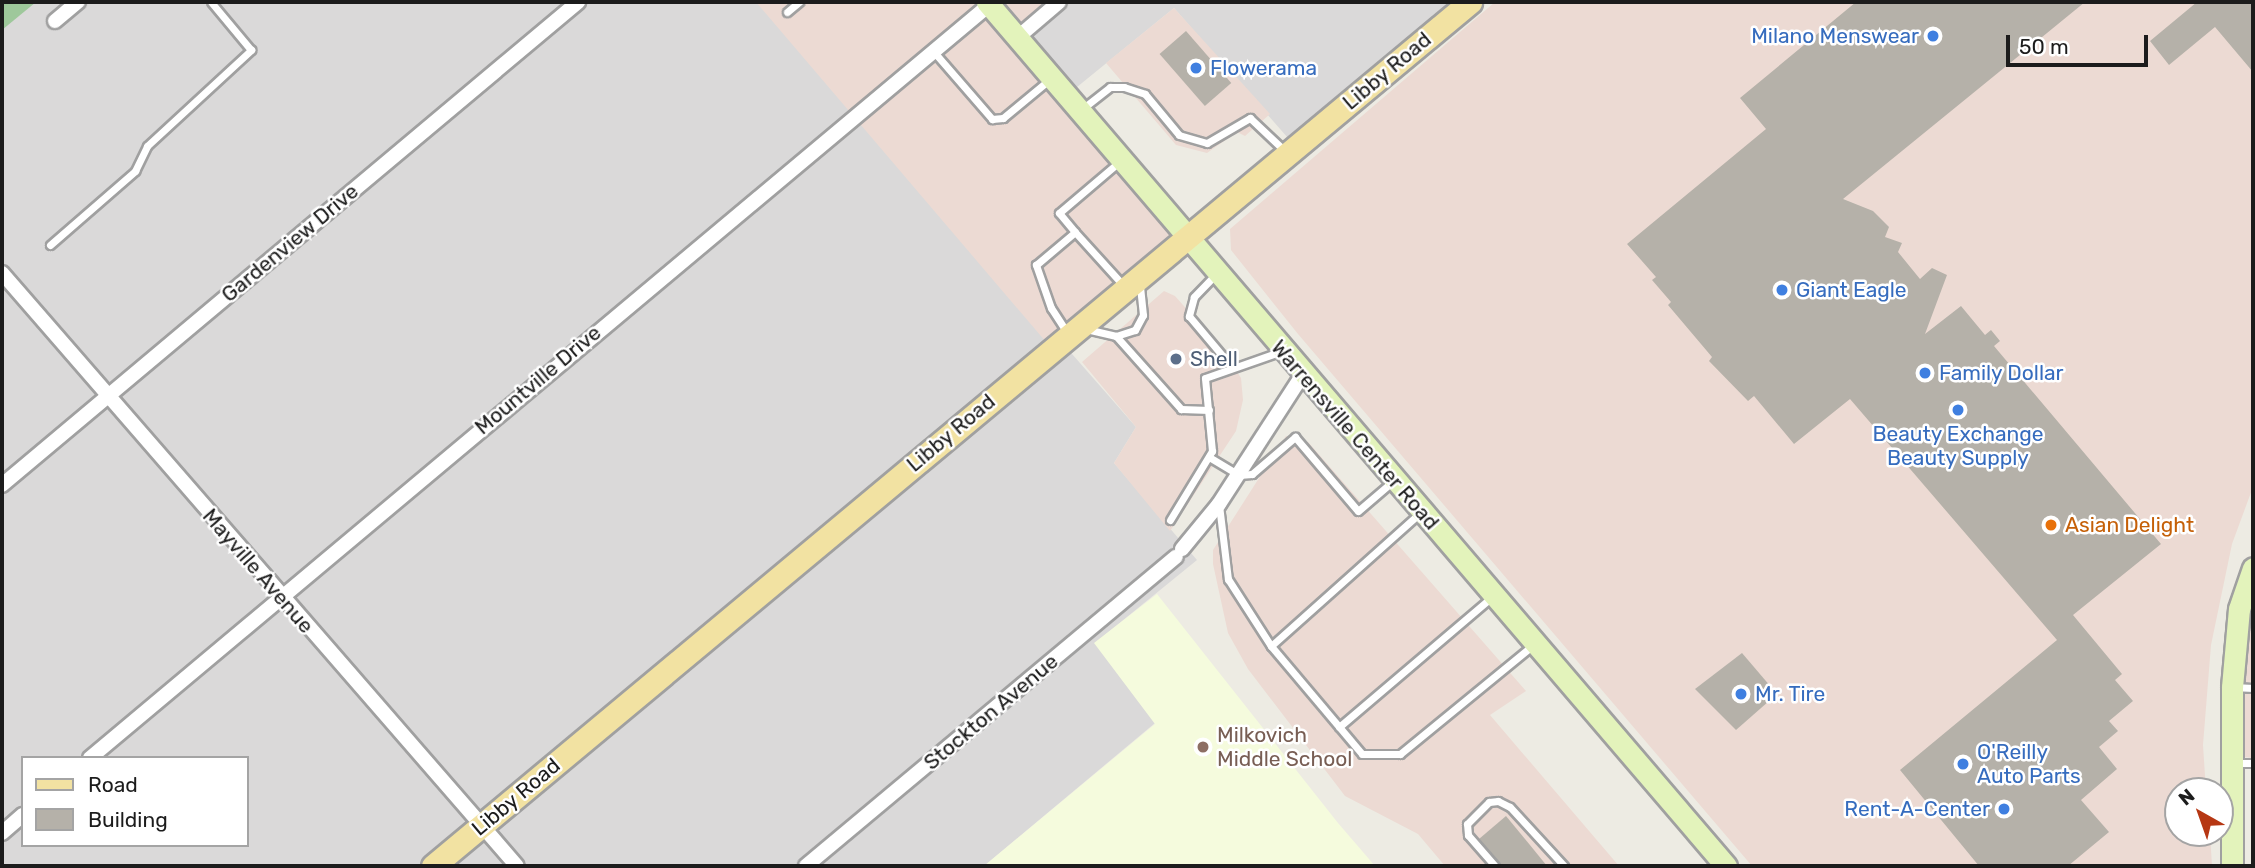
<!DOCTYPE html>
<html>
<head>
<meta charset="utf-8">
<style>
	body { margin:0 }
	#map { position:relative; width:2255px; height:868px; overflow:hidden; background:#edebe3; font-family:Rubik,sans-serif }
	div>[style] { position:absolute }
	.residential>* { inset:0; background:#dad9d9 }
	.commercial>* { inset:0; background:#ecdad3 }
	.education>* { inset:0; background:#f5fbdd }
	.forest>* { inset:0; background:#9ec89b }
	.building>* { inset:0; background:#b5b1a9; transform-origin:0 0 }
	.roads { filter:drop-shadow(2px 0 #a0a0a0) drop-shadow(-2px 0 #a0a0a0) drop-shadow(0 2px #a0a0a0) drop-shadow(0 -2px #a0a0a0) }
	.lane>* { height:7px; margin:-3.5px; padding:0 3.5px; transform-origin:3.5px; border-radius:3.5px; background:#fff }
	.street>* { height:14px; margin:-7px; padding:0 7px; transform-origin:7px; border-radius:7px; background:#fff }
	.secondary>* { height:21px; margin:-10.5px; padding:0 10.5px; transform-origin:10.5px; border-radius:10.5px; background:#e3f3bb }
	.primary>* { height:23px; margin:-11.5px; padding:0 11.5px; transform-origin:11.5px; border-radius:11.5px; background:#f2e2a2 }
	.dots>* { width:19px; height:19px; translate:-50% -50%; box-sizing:border-box; border:4px solid #fff; border-radius:50% }
	span { translate:-50% -50%; white-space:nowrap; text-align:center; line-height:1.15; -webkit-text-stroke:5px #fff; paint-order:stroke }
	.shop-label { font-size:21px; color:#366cbe }
	.right { translate:-100% -50%; text-align:right }
	.left { translate:0 -50%; text-align:left }
	.street-label { font-size:21px; color:#1c1c1c }
	.service-label { font-size:21px; color:#4e5e75 }
	.food-label { font-size:21px; color:#c56008 }
	.education-label { font-size:21px; color:#785e54 }
	.frame { position:absolute; inset:0; border:4px solid #1c1c1c; pointer-events:none }
	.legend { position:absolute; left:21px; top:756px; width:228px; height:91px; box-sizing:border-box; background:#fff; border:2px solid #a4a4a4; margin:0; padding:9px 12px; list-style:none; font-size:21px; color:#1c1c1c }
	.legend li { display:flex; align-items:center; gap:14px; height:35px }
	.legend b { width:35px; border:2px solid #a4a4a4 }
	.north { position:absolute; left:2164px; top:777px; width:70px; height:70px; box-sizing:border-box; background:#fff; border:2px solid #a4a4a4; border-radius:50%; rotate:320deg; font-size:19px; font-weight:700; line-height:28px; text-align:center; color:#1c1c1c }
	.north::after { content:''; display:block; margin:auto; width:24px; height:32px; background:#b63713; clip-path:polygon(50% 0,100% 100%,50% 72%,0 100%) }
	.scale { position:absolute; left:2006px; top:35px; width:142px; height:32px; box-sizing:border-box; border:4px solid #1c1c1c; border-top:0; padding-left:9px; font-size:21px; line-height:24px; white-space:nowrap; color:#1c1c1c; -webkit-text-stroke:5px #fff; paint-order:stroke }
</style>
</head>
<body>
<div id="map">
	<div class="residential">
		<div style="clip-path:polygon(evenodd,2px 2px,764px 2px,1136px 427px,1114px 463px,1197px 560px,1095px 643px,1155px 723px,984px 866px,2px 866px,2px 2px,23px 758px,247px 758px,247px 845px,23px 845px,23px 758px)"></div>
		<div style="clip-path:polygon(1059px 2px,1470px 2px,1295px 146px,1174px 8px,1066px 96px,1017px 38px)"></div>
	</div>
	<div class="commercial">
		<div style="clip-path:polygon(756px 2px,1059px 2px,1017px 37px,1185px 238px,1052px 349px)"></div>
		<div style="clip-path:polygon(1495px 2px,2253px 2px,2253px 487px,2232px 544px,2211px 645px,2203px 745px,2206px 791px,2178px 791px,2178px 833px,2210px 833px,2212px 866px,1752px 866px,1298px 334px,1231px 250px,1230px 229px)"></div>
		<div style="clip-path:polygon(1174px 8px,1270px 114px,1245px 136px,1237px 132px,1207px 153px,1176px 145px,1106px 63px)"></div>
		<div style="clip-path:polygon(1164px 291px,1175px 296px,1222px 349px,1241px 378px,1243px 400px,1236px 431px,1170px 531px,1114px 463px,1136px 427px,1082px 362px)"></div>
		<div style="clip-path:polygon(1286px 436px,1308px 442px,1526px 691px,1490px 715px,1619px 866px,1445px 866px,1418px 834px,1345px 796px,1248px 669px,1228px 633px,1213px 564px,1213px 550px)"></div>
		<div style="clip-path:polygon(2253px 568px,2253px 769px,2252px 758px,2230px 755px)"></div>
	</div>
	<div class="education">
		<div style="clip-path:polygon(1157px 594px,1338px 823px,1375px 866px,984px 866px,1155px 724px,1094px 643px)"></div>
	</div>
	<div class="forest">
		<div style="clip-path:polygon(2px 2px,36px 2px,2px 30px)"></div>
	</div>
	<div class="building">
		<div style="clip-path:polygon(1856px 2px,2085px 2px,1843px 199px,1873px 211px,1889px 227px,1885px 237px,1902px 243px,1898px 252px,1920px 279px,1932px 268px,1947px 275px,1925px 334px,1961px 306px,1985px 335px,1991px 330px,2000px 341px,1994px 346px,2161px 544px,2073px 615px,2122px 674px,2115px 680px,2133px 701px,2109px 721px,2118px 731px,2099px 747px,2117px 769px,2081px 800px,2109px 832px,2068px 866px,1979px 866px,1900px 770px,2057px 640px,1850px 399px,1794px 444px,1754px 396px,1748px 401px,1709px 361px,1712px 357px,1668px 305px,1671px 302px,1652px 280px,1656px 277px,1627px 244px,1766px 129px,1740px 98px)"></div>
		<div style="clip-path:polygon(2197px 2px,2253px 2px,2253px 72px,2215px 27px,2169px 65px,2150px 41px)"></div>
		<div style="left:1186px;top:31px;width:69px;height:35px;rotate:49deg"></div>
		<div style="clip-path:polygon(1742px 653px,1777px 694px,1736px 730px,1695px 689px)"></div>
		<div style="clip-path:polygon(1506px 816px,1534px 850px,1547px 866px,1501px 866px,1479px 839px)"></div>
	</div>
	<div class="roads">
		<div class="lane">
			<div style="left:787px;top:12px;width:16px;rotate:-40deg"></div>
			<div style="left:934px;top:52px;width:89px;rotate:49.1deg"></div>
			<div style="left:992px;top:119px;width:11px;rotate:-5deg"></div>
			<div style="left:1003px;top:118px;width:60px;rotate:-39.6deg"></div>
			<div style="left:1082px;top:109px;width:36px;rotate:-38deg"></div>
			<div style="left:1110px;top:87px;width:14px"></div>
			<div style="left:1124px;top:87px;width:22px;rotate:18deg"></div>
			<div style="left:1145px;top:94px;width:53px;rotate:50.3deg"></div>
			<div style="left:1179px;top:135px;width:29px;rotate:16deg"></div>
			<div style="left:1207px;top:143px;width:50px;rotate:-30.2deg"></div>
			<div style="left:1250px;top:118px;width:50px;rotate:43.4deg"></div>
			<div style="left:1075px;top:232px;width:25px;rotate:-130deg"></div>
			<div style="left:1059px;top:213px;width:79px;rotate:-40.4deg"></div>
			<div style="left:50px;top:245px;width:113px;rotate:-41deg"></div>
			<div style="left:135px;top:171px;width:28px;rotate:-64deg"></div>
			<div style="left:147px;top:146px;width:142px;rotate:-42.7deg"></div>
			<div style="left:251px;top:50px;width:62px;rotate:-129.8deg"></div>
			<div style="left:1216px;top:274px;width:32px;rotate:134deg"></div>
			<div style="left:1194px;top:297px;width:20px;rotate:105deg"></div>
			<div style="left:1189px;top:316px;width:67px;rotate:49.9deg"></div>
			<div style="left:1086px;top:329px;width:31px;rotate:13deg"></div>
			<div style="left:1116px;top:336px;width:20px;rotate:-18deg"></div>
			<div style="left:1135px;top:330px;width:17px;rotate:-62deg"></div>
			<div style="left:1143px;top:315px;width:31px;rotate:-96deg"></div>
			<div style="left:1068px;top:334px;width:31px;rotate:-123deg"></div>
			<div style="left:1051px;top:308px;width:46px;rotate:-109.2deg"></div>
			<div style="left:1036px;top:265px;width:51px;rotate:-40.2deg"></div>
			<div style="left:1075px;top:232px;width:72px;rotate:47.8deg"></div>
			<div style="left:1116px;top:336px;width:98px;rotate:48.3deg"></div>
			<div style="left:1181px;top:409px;width:28px;rotate:2deg"></div>
			<div style="left:1209px;top:457px;width:35px;rotate:31deg"></div>
			<div style="left:1239px;top:475px;width:13px;rotate:-4deg"></div>
			<div style="left:1252px;top:474px;width:57px;rotate:-40.7deg"></div>
			<div style="left:1295px;top:437px;width:97px;rotate:49.6deg"></div>
			<div style="left:1358px;top:511px;width:46px;rotate:-40.6deg"></div>
			<div style="left:1219px;top:505px;width:75px;rotate:83.1deg"></div>
			<div style="left:1228px;top:579px;width:80px;rotate:57.3deg"></div>
			<div style="left:1271px;top:646px;width:141px;rotate:49.9deg"></div>
			<div style="left:1362px;top:754px;width:38px"></div>
			<div style="left:1400px;top:754px;width:172px;rotate:-39.3deg"></div>
			<div style="left:1170px;top:520px;width:81px;rotate:-58.7deg"></div>
			<div style="left:1212px;top:451px;width:73px;rotate:-95.5deg"></div>
			<div style="left:1205px;top:378px;width:82px;rotate:-19.3deg"></div>
			<div style="left:1271px;top:646px;width:201px;rotate:-41.8deg"></div>
			<div style="left:2233px;top:687px;width:20px;rotate:3deg"></div>
			<div style="left:1339px;top:727px;width:202px;rotate:-40.4deg"></div>
			<div style="left:2234px;top:763px;width:19px"></div>
			<div style="left:1495px;top:866px;width:41px;rotate:-131.1deg"></div>
			<div style="left:1468px;top:835px;width:11px;rotate:-95deg"></div>
			<div style="left:1467px;top:824px;width:31px;rotate:-45deg"></div>
			<div style="left:1489px;top:802px;width:9px;rotate:-6deg"></div>
			<div style="left:1498px;top:801px;width:13px;rotate:27deg"></div>
			<div style="left:1510px;top:807px;width:80px;rotate:47.5deg"></div>
		</div>
		<div class="street">
			<div style="left:55px;top:21px;width:30px;rotate:-40deg"></div>
			<div style="left:1017px;top:38px;width:55px;rotate:-40.6deg"></div>
			<div style="left:2px;top:273px;width:785px;rotate:49.03deg"></div>
			<div style="left:2px;top:485px;width:752px;rotate:-39.98deg"></div>
			<div style="left:1182px;top:549px;width:58px;rotate:-50.6deg"></div>
			<div style="left:1219px;top:504px;width:155px;rotate:-57.1deg"></div>
			<div style="left:90px;top:758px;width:1173px;rotate:-39.95deg"></div>
			<div style="left:2px;top:833px;width:28px;rotate:-41deg"></div>
			<div style="left:806px;top:866px;width:482px;rotate:-39.9deg"></div>
		</div>
		<div class="secondary">
			<div style="left:987px;top:2px;width:1137px;rotate:49.46deg"></div>
			<div style="left:2232px;top:866px;width:179px;rotate:-90deg"></div>
			<div style="left:2232px;top:687px;width:78px;rotate:-84.9deg"></div>
			<div style="left:2239px;top:609px;width:43px;rotate:-71.1deg"></div>
		</div>
		<div class="primary">
			<div style="left:433px;top:866px;width:1350px;rotate:-39.8deg"></div>
		</div>
	</div>
	<div class="dots">
		<div style="left:1933px;top:36px;background:#3f7fe0"></div>
		<div style="left:1196px;top:68px;background:#3f7fe0"></div>
		<div style="left:1782px;top:290px;background:#3f7fe0"></div>
		<div style="left:1176px;top:359px;background:#5c6f8a"></div>
		<div style="left:1925px;top:373px;background:#3f7fe0"></div>
		<div style="left:1958px;top:410px;background:#3f7fe0"></div>
		<div style="left:2051px;top:525px;background:#e8710a"></div>
		<div style="left:1741px;top:694px;background:#3f7fe0"></div>
		<div style="left:1203px;top:747px;background:#8d6e63"></div>
		<div style="left:1963px;top:764px;background:#3f7fe0"></div>
		<div style="left:2004px;top:809px;background:#3f7fe0"></div>
	</div>
	<div class="shop-label">
		<span class="right" style="left:1919px;top:36px">Milano Menswear</span>
		<span class="left" style="left:1210px;top:68px">Flowerama</span>
		<span class="left" style="left:1796px;top:290px">Giant Eagle</span>
		<span class="left" style="left:1939px;top:373px">Family Dollar</span>
		<span style="left:1958px;top:446px">Beauty Exchange<br>Beauty Supply</span>
		<span class="left" style="left:1755px;top:694px">Mr. Tire</span>
		<span class="left" style="left:1977px;top:764px">O'Reilly<br>Auto Parts</span>
		<span class="right" style="left:1990px;top:809px">Rent-A-Center</span>
	</div>
	<div class="street-label">
		<span style="left:1387px;top:71px;rotate:-40deg">Libby Road</span>
		<span style="left:290px;top:243px;rotate:-40deg">Gardenview Drive</span>
		<span style="left:538px;top:380px;rotate:-40deg">Mountville Drive</span>
		<span style="left:951px;top:433px;rotate:-40deg">Libby Road</span>
		<span style="left:1355px;top:435px;rotate:49deg">Warrensville Center Road</span>
		<span style="left:258px;top:571px;rotate:49deg">Mayville Avenue</span>
		<span style="left:991px;top:712px;rotate:-40deg">Stockton Avenue</span>
		<span style="left:516px;top:797px;rotate:-40deg">Libby Road</span>
	</div>
	<div class="service-label">
		<span class="left" style="left:1190px;top:359px">Shell</span>
	</div>
	<div class="food-label">
		<span class="left" style="left:2065px;top:525px">Asian Delight</span>
	</div>
	<div class="education-label">
		<span class="left" style="left:1217px;top:747px">Milkovich<br>Middle School</span>
	</div>
	<div class="frame"></div>
	<ul class="legend">
	<li><b style="height:9px;background:#f2e2a2"></b>Road</li>
	<li><b style="height:19px;background:#b5b1a9"></b>Building</li>
	</ul>
	<div class="north">N</div>
	<div class="scale">50 m</div>
</div>
</body>
</html>
